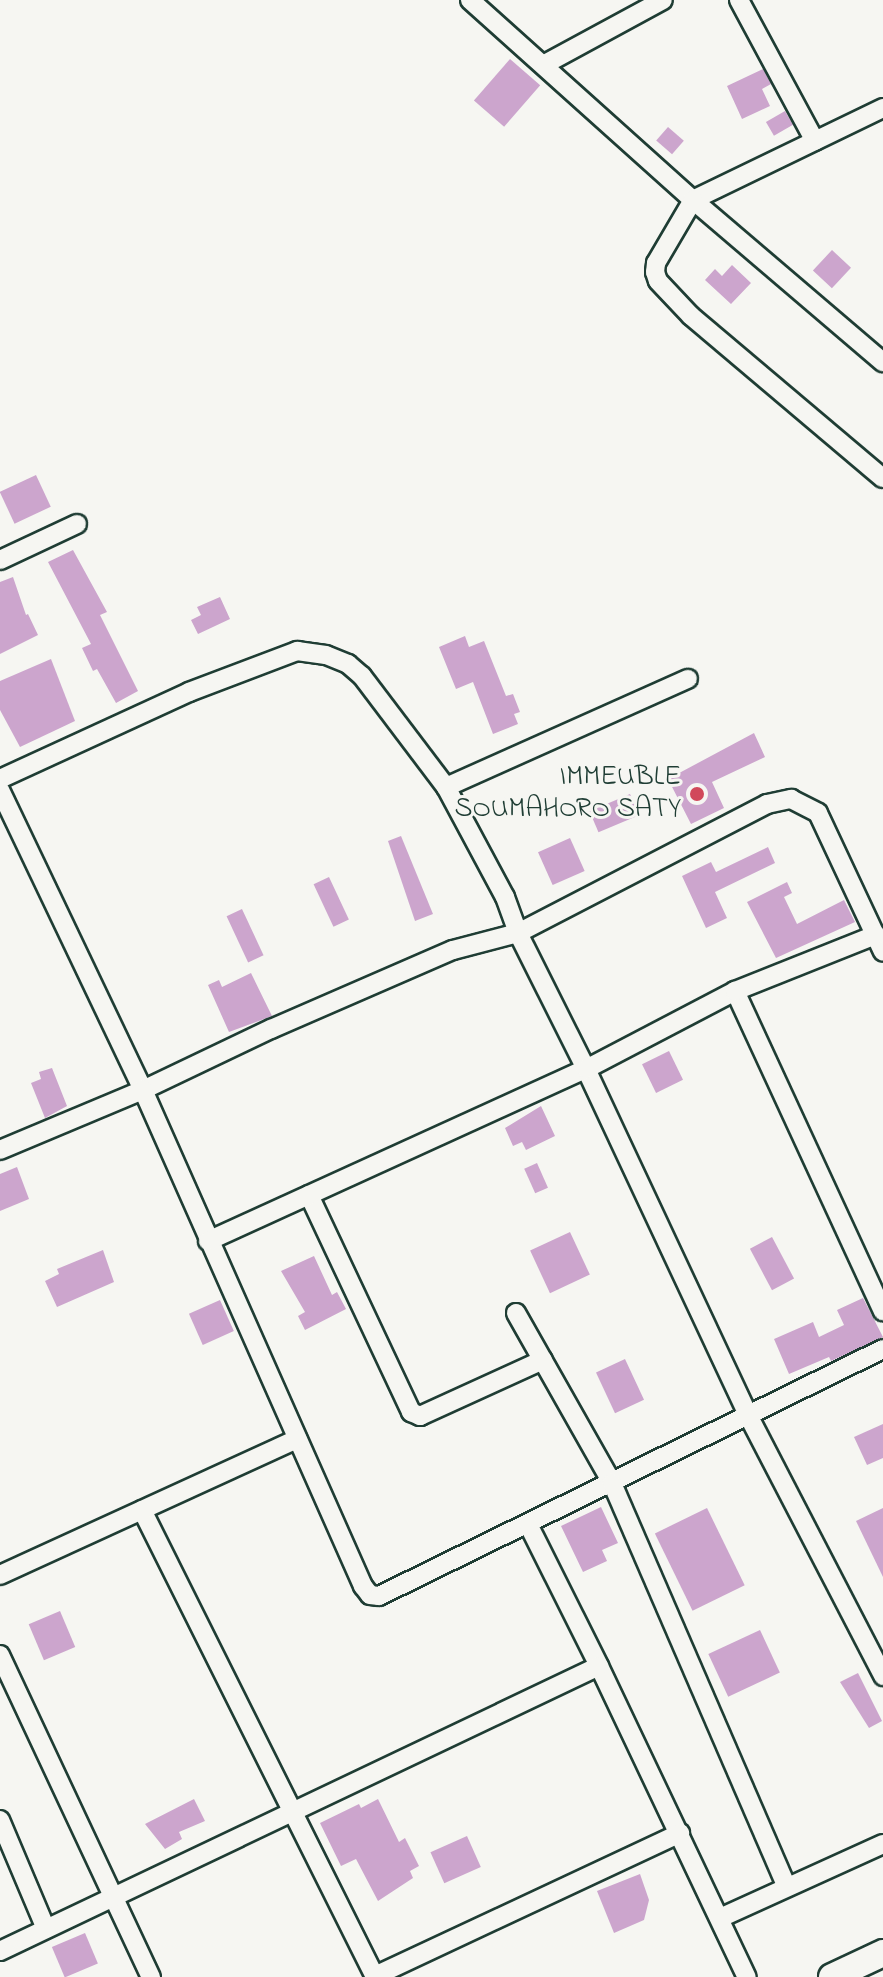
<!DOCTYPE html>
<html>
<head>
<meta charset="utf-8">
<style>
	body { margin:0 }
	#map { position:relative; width:883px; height:1977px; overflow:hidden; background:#f6f6f2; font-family:"Indie Flower",sans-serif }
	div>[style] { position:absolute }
	.building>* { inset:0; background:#cca5cd; transform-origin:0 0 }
	.roads { filter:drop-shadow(2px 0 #1f3d34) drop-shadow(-2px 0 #1f3d34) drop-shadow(0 2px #1f3d34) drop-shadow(0 -2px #1f3d34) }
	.minor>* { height:18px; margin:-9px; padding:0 9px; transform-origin:9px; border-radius:9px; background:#f6f6f2 }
	.secondary>* { height:26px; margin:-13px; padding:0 13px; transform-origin:13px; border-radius:13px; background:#f6f6f2 }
	.dots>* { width:22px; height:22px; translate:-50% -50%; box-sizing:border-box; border:4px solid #f6f6f2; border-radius:50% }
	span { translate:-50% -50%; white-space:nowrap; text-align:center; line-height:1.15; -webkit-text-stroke:6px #f6f6f2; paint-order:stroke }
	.poi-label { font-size:28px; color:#1f3d34 }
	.right { translate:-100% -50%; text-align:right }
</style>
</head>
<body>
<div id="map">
	<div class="building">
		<div style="left:510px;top:59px;width:40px;height:55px;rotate:41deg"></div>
		<div style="clip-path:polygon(763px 69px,771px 84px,762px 89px,770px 106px,742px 119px,727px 86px)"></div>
		<div style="left:785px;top:111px;width:16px;height:22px;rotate:60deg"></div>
		<div style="left:668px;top:127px;width:21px;height:18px;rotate:41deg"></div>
		<div style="left:832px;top:250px;width:26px;height:28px;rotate:43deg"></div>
		<div style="clip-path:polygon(732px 265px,751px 283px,731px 304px,705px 280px,715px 269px,722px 276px)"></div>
		<div style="left:36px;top:475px;width:35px;height:40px;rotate:65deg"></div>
		<div style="clip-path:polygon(73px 550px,107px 612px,100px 615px,138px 691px,116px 703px,97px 669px,93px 671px,82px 648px,91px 644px,48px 562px)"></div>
		<div style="clip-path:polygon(13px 577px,26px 615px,28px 614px,38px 635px,0 654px,0 582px)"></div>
		<div style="clip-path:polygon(220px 597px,230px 619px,198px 634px,191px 620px,201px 615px,197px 607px)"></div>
		<div style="clip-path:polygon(465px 636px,469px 647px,484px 641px,506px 696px,513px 694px,520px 712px,514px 714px,518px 724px,493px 734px,473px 682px,456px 689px,439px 647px)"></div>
		<div style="clip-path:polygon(51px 659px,75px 721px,20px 747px,0 710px,0 681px)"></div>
		<div style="clip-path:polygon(754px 733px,765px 757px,712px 782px,724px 808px,691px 824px,668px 779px)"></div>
		<div style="left:630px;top:794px;width:23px;height:44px;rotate:67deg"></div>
		<div style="clip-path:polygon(401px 836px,433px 914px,415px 921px,388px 841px)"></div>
		<div style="left:570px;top:838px;width:36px;height:35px;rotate:66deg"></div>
		<div style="clip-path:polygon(768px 847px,775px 863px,715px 892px,727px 918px,706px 928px,682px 876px,711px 862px,716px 872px)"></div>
		<div style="left:329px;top:877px;width:47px;height:17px;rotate:65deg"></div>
		<div style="clip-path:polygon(787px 882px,792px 893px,784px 897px,797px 924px,844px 900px,855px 922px,776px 958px,747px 902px)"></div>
		<div style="left:242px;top:909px;width:51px;height:17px;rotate:65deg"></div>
		<div style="clip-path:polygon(251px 973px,272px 1016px,229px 1032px,208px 985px,219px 980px,222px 987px)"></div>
		<div style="left:669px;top:1051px;width:32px;height:30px;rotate:64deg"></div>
		<div style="clip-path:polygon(52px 1068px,67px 1106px,45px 1118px,31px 1083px,41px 1079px,39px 1072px)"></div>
		<div style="clip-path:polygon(541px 1106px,555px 1136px,526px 1150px,522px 1142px,513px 1146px,505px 1128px)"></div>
		<div style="left:537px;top:1163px;width:27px;height:14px;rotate:66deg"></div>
		<div style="clip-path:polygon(17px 1167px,29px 1199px,0 1211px,0 1174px)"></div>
		<div style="left:570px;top:1232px;width:47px;height:44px;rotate:65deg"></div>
		<div style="left:772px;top:1237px;width:47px;height:25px;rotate:62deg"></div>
		<div style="clip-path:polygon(103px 1250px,114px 1282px,57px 1307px,45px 1281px,59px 1274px,57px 1269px)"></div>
		<div style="clip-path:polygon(314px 1256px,332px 1295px,337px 1292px,346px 1309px,305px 1330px,298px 1316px,305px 1312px,281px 1271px)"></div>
		<div style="clip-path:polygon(863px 1298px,883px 1337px,831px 1361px,829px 1357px,789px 1374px,774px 1339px,813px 1322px,819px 1337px,844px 1325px,837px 1310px)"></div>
		<div style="left:220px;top:1300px;width:34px;height:34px;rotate:66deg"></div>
		<div style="left:625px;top:1359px;width:45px;height:32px;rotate:65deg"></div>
		<div style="clip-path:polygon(883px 1424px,883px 1458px,867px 1465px,854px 1437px)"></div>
		<div style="clip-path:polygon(601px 1507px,618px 1543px,602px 1550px,607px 1561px,583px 1572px,561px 1526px)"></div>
		<div style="left:707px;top:1508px;width:86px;height:58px;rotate:64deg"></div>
		<div style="clip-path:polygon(883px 1508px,883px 1577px,856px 1521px)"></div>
		<div style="left:60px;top:1611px;width:39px;height:34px;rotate:67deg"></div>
		<div style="left:760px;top:1630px;width:47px;height:57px;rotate:65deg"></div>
		<div style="clip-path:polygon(858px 1673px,882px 1721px,869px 1728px,840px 1682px)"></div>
		<div style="clip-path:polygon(194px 1799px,205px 1821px,179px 1832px,182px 1839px,165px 1849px,145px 1824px)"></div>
		<div style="clip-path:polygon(378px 1799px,399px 1842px,405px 1838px,419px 1866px,410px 1871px,413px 1878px,378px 1901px,356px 1859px,341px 1866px,320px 1823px,359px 1804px,361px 1808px)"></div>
		<div style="left:467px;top:1836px;width:34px;height:40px;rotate:66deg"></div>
		<div style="clip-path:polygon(640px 1874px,649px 1900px,644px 1920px,614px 1933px,597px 1891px)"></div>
		<div style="left:85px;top:1933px;width:33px;height:36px;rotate:67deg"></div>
	</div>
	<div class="roads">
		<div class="minor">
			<div style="left:470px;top:0;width:300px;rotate:41.9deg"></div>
			<div style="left:693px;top:200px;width:250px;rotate:40.5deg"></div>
			<div style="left:739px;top:0;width:160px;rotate:61.7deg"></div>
			<div style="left:545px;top:64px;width:134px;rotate:-28.5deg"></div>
			<div style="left:883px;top:108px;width:211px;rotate:154.2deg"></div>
			<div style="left:693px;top:200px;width:73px;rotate:120.4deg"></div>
			<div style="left:656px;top:263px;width:9px;rotate:96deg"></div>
			<div style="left:655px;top:272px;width:9px;rotate:72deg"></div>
			<div style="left:658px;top:281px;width:48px;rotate:46.7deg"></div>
			<div style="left:691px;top:316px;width:251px;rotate:40.2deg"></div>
			<div style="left:0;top:560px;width:85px;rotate:-25.1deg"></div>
			<div style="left:0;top:779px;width:208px;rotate:-24.7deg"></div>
			<div style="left:189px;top:692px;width:116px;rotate:-20.8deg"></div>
			<div style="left:297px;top:651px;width:29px;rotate:8deg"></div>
			<div style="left:326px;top:655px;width:24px;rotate:22deg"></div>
			<div style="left:348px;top:664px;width:18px;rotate:41deg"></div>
			<div style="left:362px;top:676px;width:139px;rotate:52.9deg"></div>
			<div style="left:446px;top:787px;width:125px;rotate:61.8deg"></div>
			<div style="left:505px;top:897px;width:38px;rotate:70deg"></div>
			<div style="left:518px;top:933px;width:152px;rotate:63.4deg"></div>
			<div style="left:586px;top:1069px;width:384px;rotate:64.9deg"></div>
			<div style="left:749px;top:1417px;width:292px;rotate:62.6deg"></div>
			<div style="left:446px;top:787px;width:265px;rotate:-24.1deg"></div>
			<div style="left:0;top:790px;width:332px;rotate:64.5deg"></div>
			<div style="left:143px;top:1090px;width:142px;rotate:-25.5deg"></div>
			<div style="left:271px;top:1029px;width:198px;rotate:-23.5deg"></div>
			<div style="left:453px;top:950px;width:67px;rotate:-14.7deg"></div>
			<div style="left:518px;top:933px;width:280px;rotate:-27.4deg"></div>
			<div style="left:767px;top:804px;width:25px;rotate:-12deg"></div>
			<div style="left:791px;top:799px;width:30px;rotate:27deg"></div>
			<div style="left:818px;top:813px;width:153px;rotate:64.9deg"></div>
			<div style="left:735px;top:991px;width:353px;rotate:65.2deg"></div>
			<div style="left:0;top:1150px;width:155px;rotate:-22.8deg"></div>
			<div style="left:143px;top:1090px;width:543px;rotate:66.08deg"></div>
			<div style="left:363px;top:1586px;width:11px;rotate:52deg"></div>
			<div style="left:370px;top:1595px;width:9px;rotate:6deg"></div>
			<div style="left:379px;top:1596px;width:561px;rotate:-26.11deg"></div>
			<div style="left:309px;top:1195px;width:240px;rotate:64.8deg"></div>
			<div style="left:411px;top:1412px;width:10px;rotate:24deg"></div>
			<div style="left:420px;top:1416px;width:135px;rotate:-24.5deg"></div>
			<div style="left:208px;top:1241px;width:415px;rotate:-24.5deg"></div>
			<div style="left:586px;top:1069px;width:168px;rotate:-27.6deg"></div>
			<div style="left:735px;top:991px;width:152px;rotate:-21.7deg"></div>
			<div style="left:516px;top:1313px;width:195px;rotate:60.5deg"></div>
			<div style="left:612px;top:1483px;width:440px;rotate:66.6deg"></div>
			<div style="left:142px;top:1510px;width:522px;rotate:63.48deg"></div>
			<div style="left:528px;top:1524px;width:159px;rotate:63.4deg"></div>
			<div style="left:599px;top:1666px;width:344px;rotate:64.6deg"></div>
			<div style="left:0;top:1575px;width:327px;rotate:-24.6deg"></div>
			<div style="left:0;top:1655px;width:356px;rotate:64.9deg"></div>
			<div style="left:0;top:1820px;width:118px;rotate:67.1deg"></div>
			<div style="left:720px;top:1918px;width:179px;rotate:-24.4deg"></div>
			<div style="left:0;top:1951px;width:663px;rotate:-25.44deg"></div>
			<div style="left:375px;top:1976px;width:337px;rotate:-25.1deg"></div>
		</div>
		<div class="secondary">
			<div style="left:832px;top:1977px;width:56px;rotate:-25.2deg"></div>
		</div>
	</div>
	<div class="dots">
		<div style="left:697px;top:794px;background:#d1495b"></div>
	</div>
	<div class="poi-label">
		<span class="right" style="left:681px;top:794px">IMMEUBLE<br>SOUMAHORO SATY</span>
	</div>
</div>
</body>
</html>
